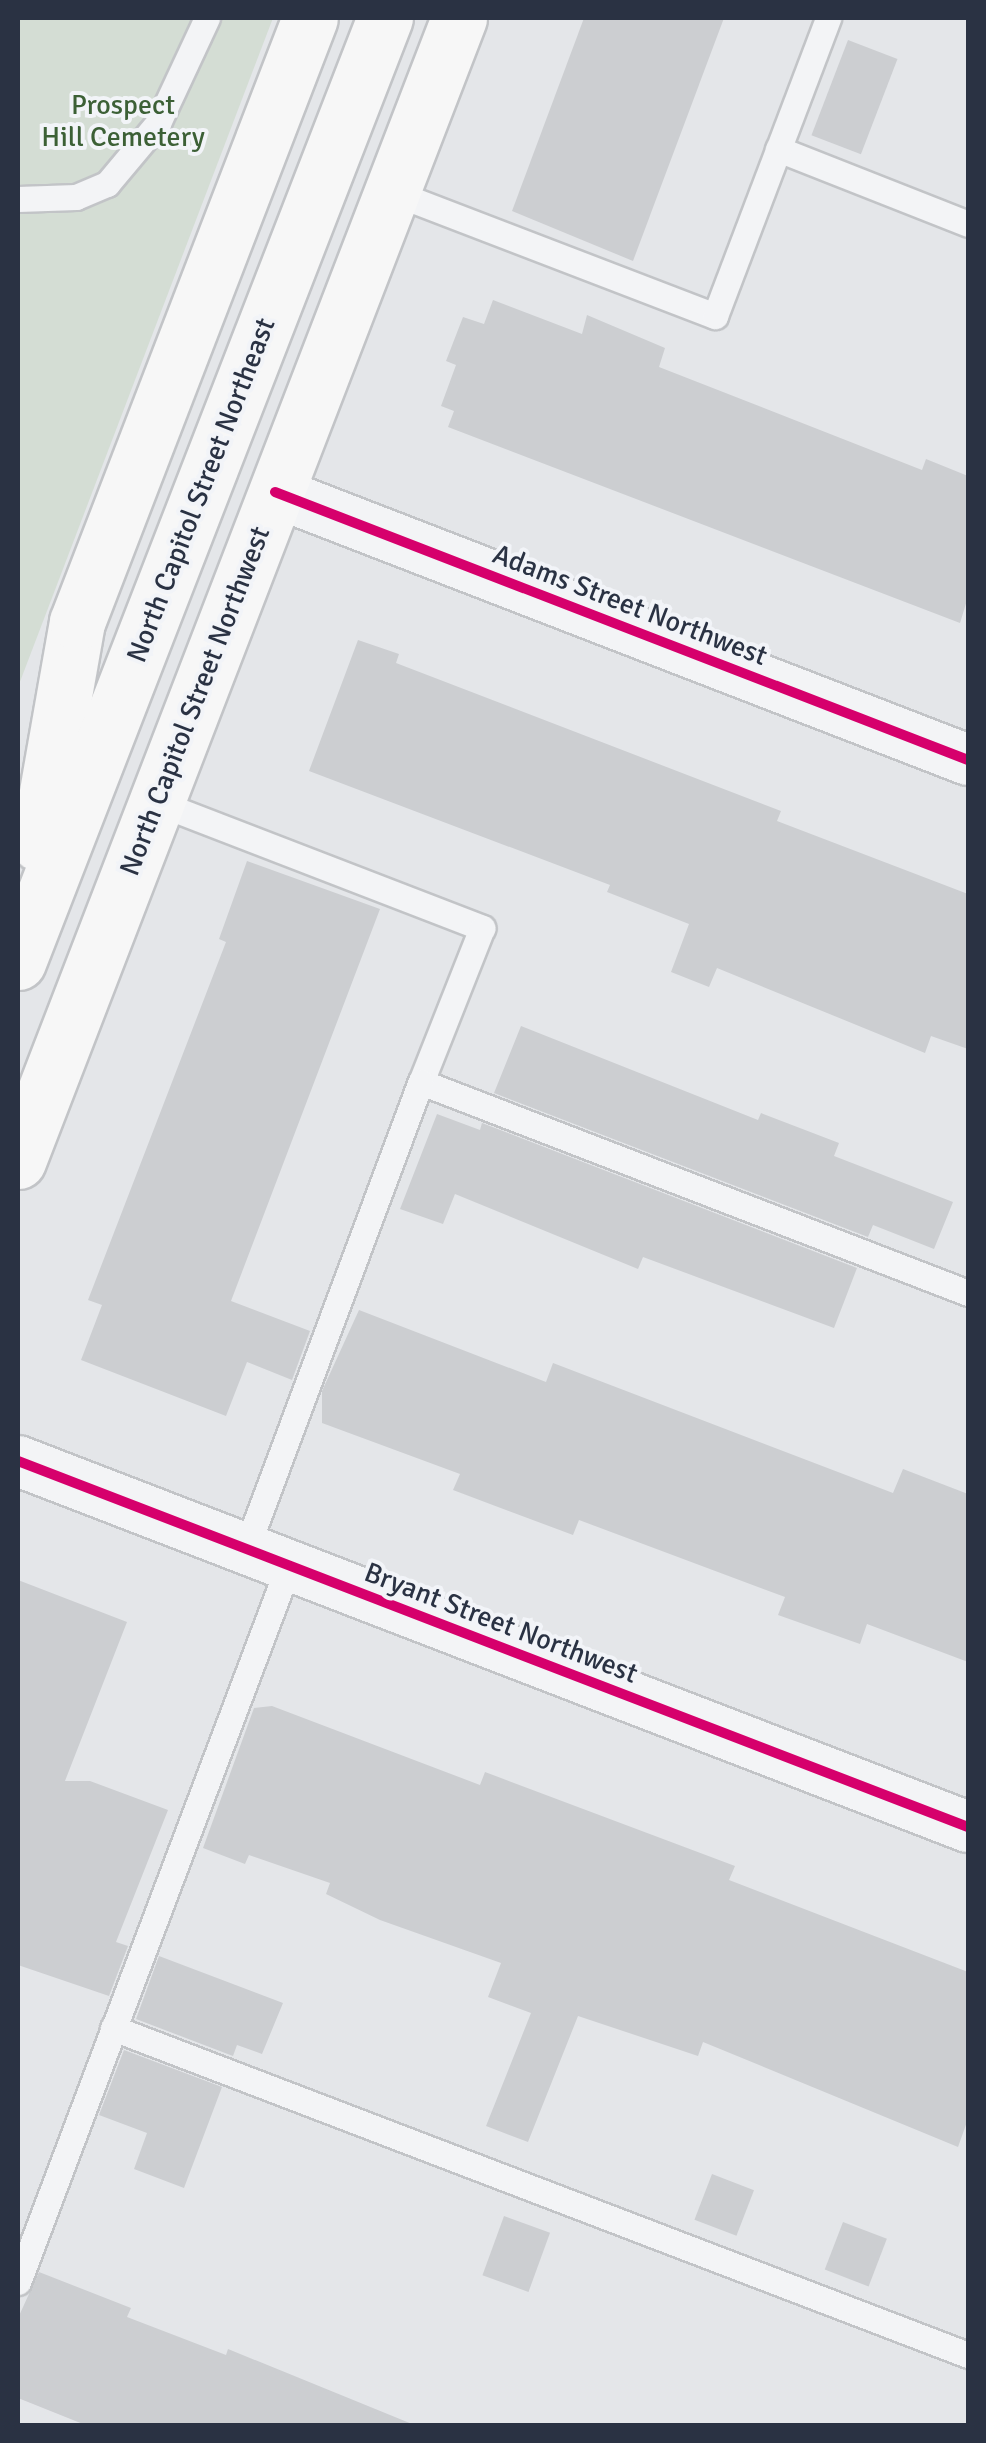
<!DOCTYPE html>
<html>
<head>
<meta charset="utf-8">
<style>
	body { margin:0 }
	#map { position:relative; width:986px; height:2443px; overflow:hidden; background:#e4e6e9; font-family:Signika,sans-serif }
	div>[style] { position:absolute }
	.green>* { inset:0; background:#d4ddd4 }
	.building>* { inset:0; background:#ccced1; transform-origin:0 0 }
	.roads { filter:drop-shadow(2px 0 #c2c4c7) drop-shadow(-2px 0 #c2c4c7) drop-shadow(0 2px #c2c4c7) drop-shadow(0 -2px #c2c4c7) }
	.lane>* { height:25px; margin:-12.5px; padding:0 12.5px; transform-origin:12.5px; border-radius:12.5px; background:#f3f4f6 }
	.street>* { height:50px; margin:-25px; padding:0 25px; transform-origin:25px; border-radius:25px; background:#f3f4f6 }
	.primary>* { height:55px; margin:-27.5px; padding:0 27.5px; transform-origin:27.5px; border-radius:27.5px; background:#f7f7f7 }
	.cycleway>* { height:10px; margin:-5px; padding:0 5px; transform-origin:5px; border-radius:5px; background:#d6006c }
	span { translate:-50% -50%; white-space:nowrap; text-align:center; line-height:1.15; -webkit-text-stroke:8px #f2f4f8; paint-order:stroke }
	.park-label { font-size:28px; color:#3c6036 }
	.street-label { font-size:28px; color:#2a3243 }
	.frame { position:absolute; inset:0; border:20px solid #2a3243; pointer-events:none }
</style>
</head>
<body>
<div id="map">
	<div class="green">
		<div style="clip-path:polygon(18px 18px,273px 18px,18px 687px)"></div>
	</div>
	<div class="building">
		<div style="clip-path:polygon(584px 18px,724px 18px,633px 261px,512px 211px)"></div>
		<div style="left:848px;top:40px;width:53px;height:102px;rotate:21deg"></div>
		<div style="clip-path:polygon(493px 300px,582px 334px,587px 315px,665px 348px,659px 367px,922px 470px,926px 459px,968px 476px,968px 597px,960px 623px,448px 427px,454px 411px,441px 406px,456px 365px,446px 361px,463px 317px,484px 324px)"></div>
		<div style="clip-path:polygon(358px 640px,399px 654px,396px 663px,781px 811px,777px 821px,968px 894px,968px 1049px,931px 1036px,925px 1053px,717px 968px,709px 987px,671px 972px,689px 924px,607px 892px,610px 885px,309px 771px)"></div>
		<div style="clip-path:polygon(247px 861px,380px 909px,231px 1301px,310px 1331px,292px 1380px,247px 1362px,226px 1416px,81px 1360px,102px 1305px,88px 1300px,226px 942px,219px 939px)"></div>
		<div style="clip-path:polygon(521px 1026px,758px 1120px,761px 1113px,839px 1143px,834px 1156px,953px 1202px,934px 1249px,873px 1225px,868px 1237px,494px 1093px)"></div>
		<div style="clip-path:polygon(437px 1114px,480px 1130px,482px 1123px,857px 1268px,834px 1328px,643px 1257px,638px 1269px,455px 1194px,443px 1224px,400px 1209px)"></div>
		<div style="clip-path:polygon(359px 1310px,546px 1382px,553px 1363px,893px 1493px,903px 1469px,968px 1494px,968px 1662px,867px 1624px,860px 1644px,778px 1615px,785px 1597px,579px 1520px,573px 1535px,498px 1507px,453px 1490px,460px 1474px,322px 1423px,322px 1391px)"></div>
		<div style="clip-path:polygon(18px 1580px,127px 1622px,65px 1781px,90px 1781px,168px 1810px,116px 1942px,128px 1946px,109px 1996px,18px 1965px)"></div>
		<div style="clip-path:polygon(272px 1706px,480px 1785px,485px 1772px,735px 1866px,729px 1880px,968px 1972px,968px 2119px,958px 2147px,703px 2042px,698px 2056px,578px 2016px,528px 2142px,486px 2126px,531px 2013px,488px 1997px,501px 1963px,380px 1920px,326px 1894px,330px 1883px,249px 1855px,245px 1864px,203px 1848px,254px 1708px)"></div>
		<div style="clip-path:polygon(159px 1956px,283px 2003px,262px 2054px,237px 2045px,233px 2056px,136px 2019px)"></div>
		<div style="clip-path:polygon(124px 2050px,222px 2087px,184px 2188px,134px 2169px,147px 2133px,99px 2115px)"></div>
		<div style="left:712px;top:2174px;width:45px;height:49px;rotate:21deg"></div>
		<div style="left:504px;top:2216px;width:49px;height:63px;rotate:20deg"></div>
		<div style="left:843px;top:2222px;width:47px;height:51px;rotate:21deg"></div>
		<div style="clip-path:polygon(39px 2272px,131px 2308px,127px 2317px,226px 2355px,228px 2349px,417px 2426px,88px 2426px,18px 2398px,18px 2318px)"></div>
	</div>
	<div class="roads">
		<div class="lane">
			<div style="left:778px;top:149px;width:204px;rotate:21.5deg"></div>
			<div style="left:392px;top:192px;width:346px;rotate:21deg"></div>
			<div style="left:715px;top:316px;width:319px;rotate:-69.2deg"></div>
			<div style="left:18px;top:199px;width:58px;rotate:-2deg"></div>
			<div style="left:76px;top:197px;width:34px;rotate:-23deg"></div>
			<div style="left:107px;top:184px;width:80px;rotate:-50.1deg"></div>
			<div style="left:158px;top:123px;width:116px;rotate:-65deg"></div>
			<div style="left:156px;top:802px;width:350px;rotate:21.1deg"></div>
			<div style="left:482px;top:928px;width:166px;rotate:111.6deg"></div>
			<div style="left:421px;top:1082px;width:586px;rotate:21.09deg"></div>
			<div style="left:246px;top:1549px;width:499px;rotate:-69.5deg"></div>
			<div style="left:113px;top:2028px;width:915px;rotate:20.93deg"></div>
			<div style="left:18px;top:2282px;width:767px;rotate:-69.3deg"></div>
		</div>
		<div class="street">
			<div style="left:275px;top:492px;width:743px;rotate:21.14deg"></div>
			<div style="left:18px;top:1461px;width:1018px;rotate:21.07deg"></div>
		</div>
		<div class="primary">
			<div style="left:38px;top:843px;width:224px;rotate:-80deg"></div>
			<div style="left:77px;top:622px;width:647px;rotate:-68.91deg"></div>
			<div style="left:18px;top:962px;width:1013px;rotate:-68.76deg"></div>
			<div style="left:18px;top:1161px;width:1225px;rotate:-68.9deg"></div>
		</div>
	</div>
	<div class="cycleway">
		<div style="left:275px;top:492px;width:743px;rotate:21.14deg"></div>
		<div style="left:18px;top:1461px;width:1018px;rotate:21.07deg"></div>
	</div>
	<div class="park-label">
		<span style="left:123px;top:121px">Prospect<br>Hill Cemetery</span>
	</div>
	<div class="street-label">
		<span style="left:201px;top:490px;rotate:-69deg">North Capitol Street Northeast</span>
		<span style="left:630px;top:605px;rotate:21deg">Adams Street Northwest</span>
		<span style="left:195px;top:701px;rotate:-69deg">North Capitol Street Northwest</span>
		<span style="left:501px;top:1623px;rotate:21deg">Bryant Street Northwest</span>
	</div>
	<div class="frame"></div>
</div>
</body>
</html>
